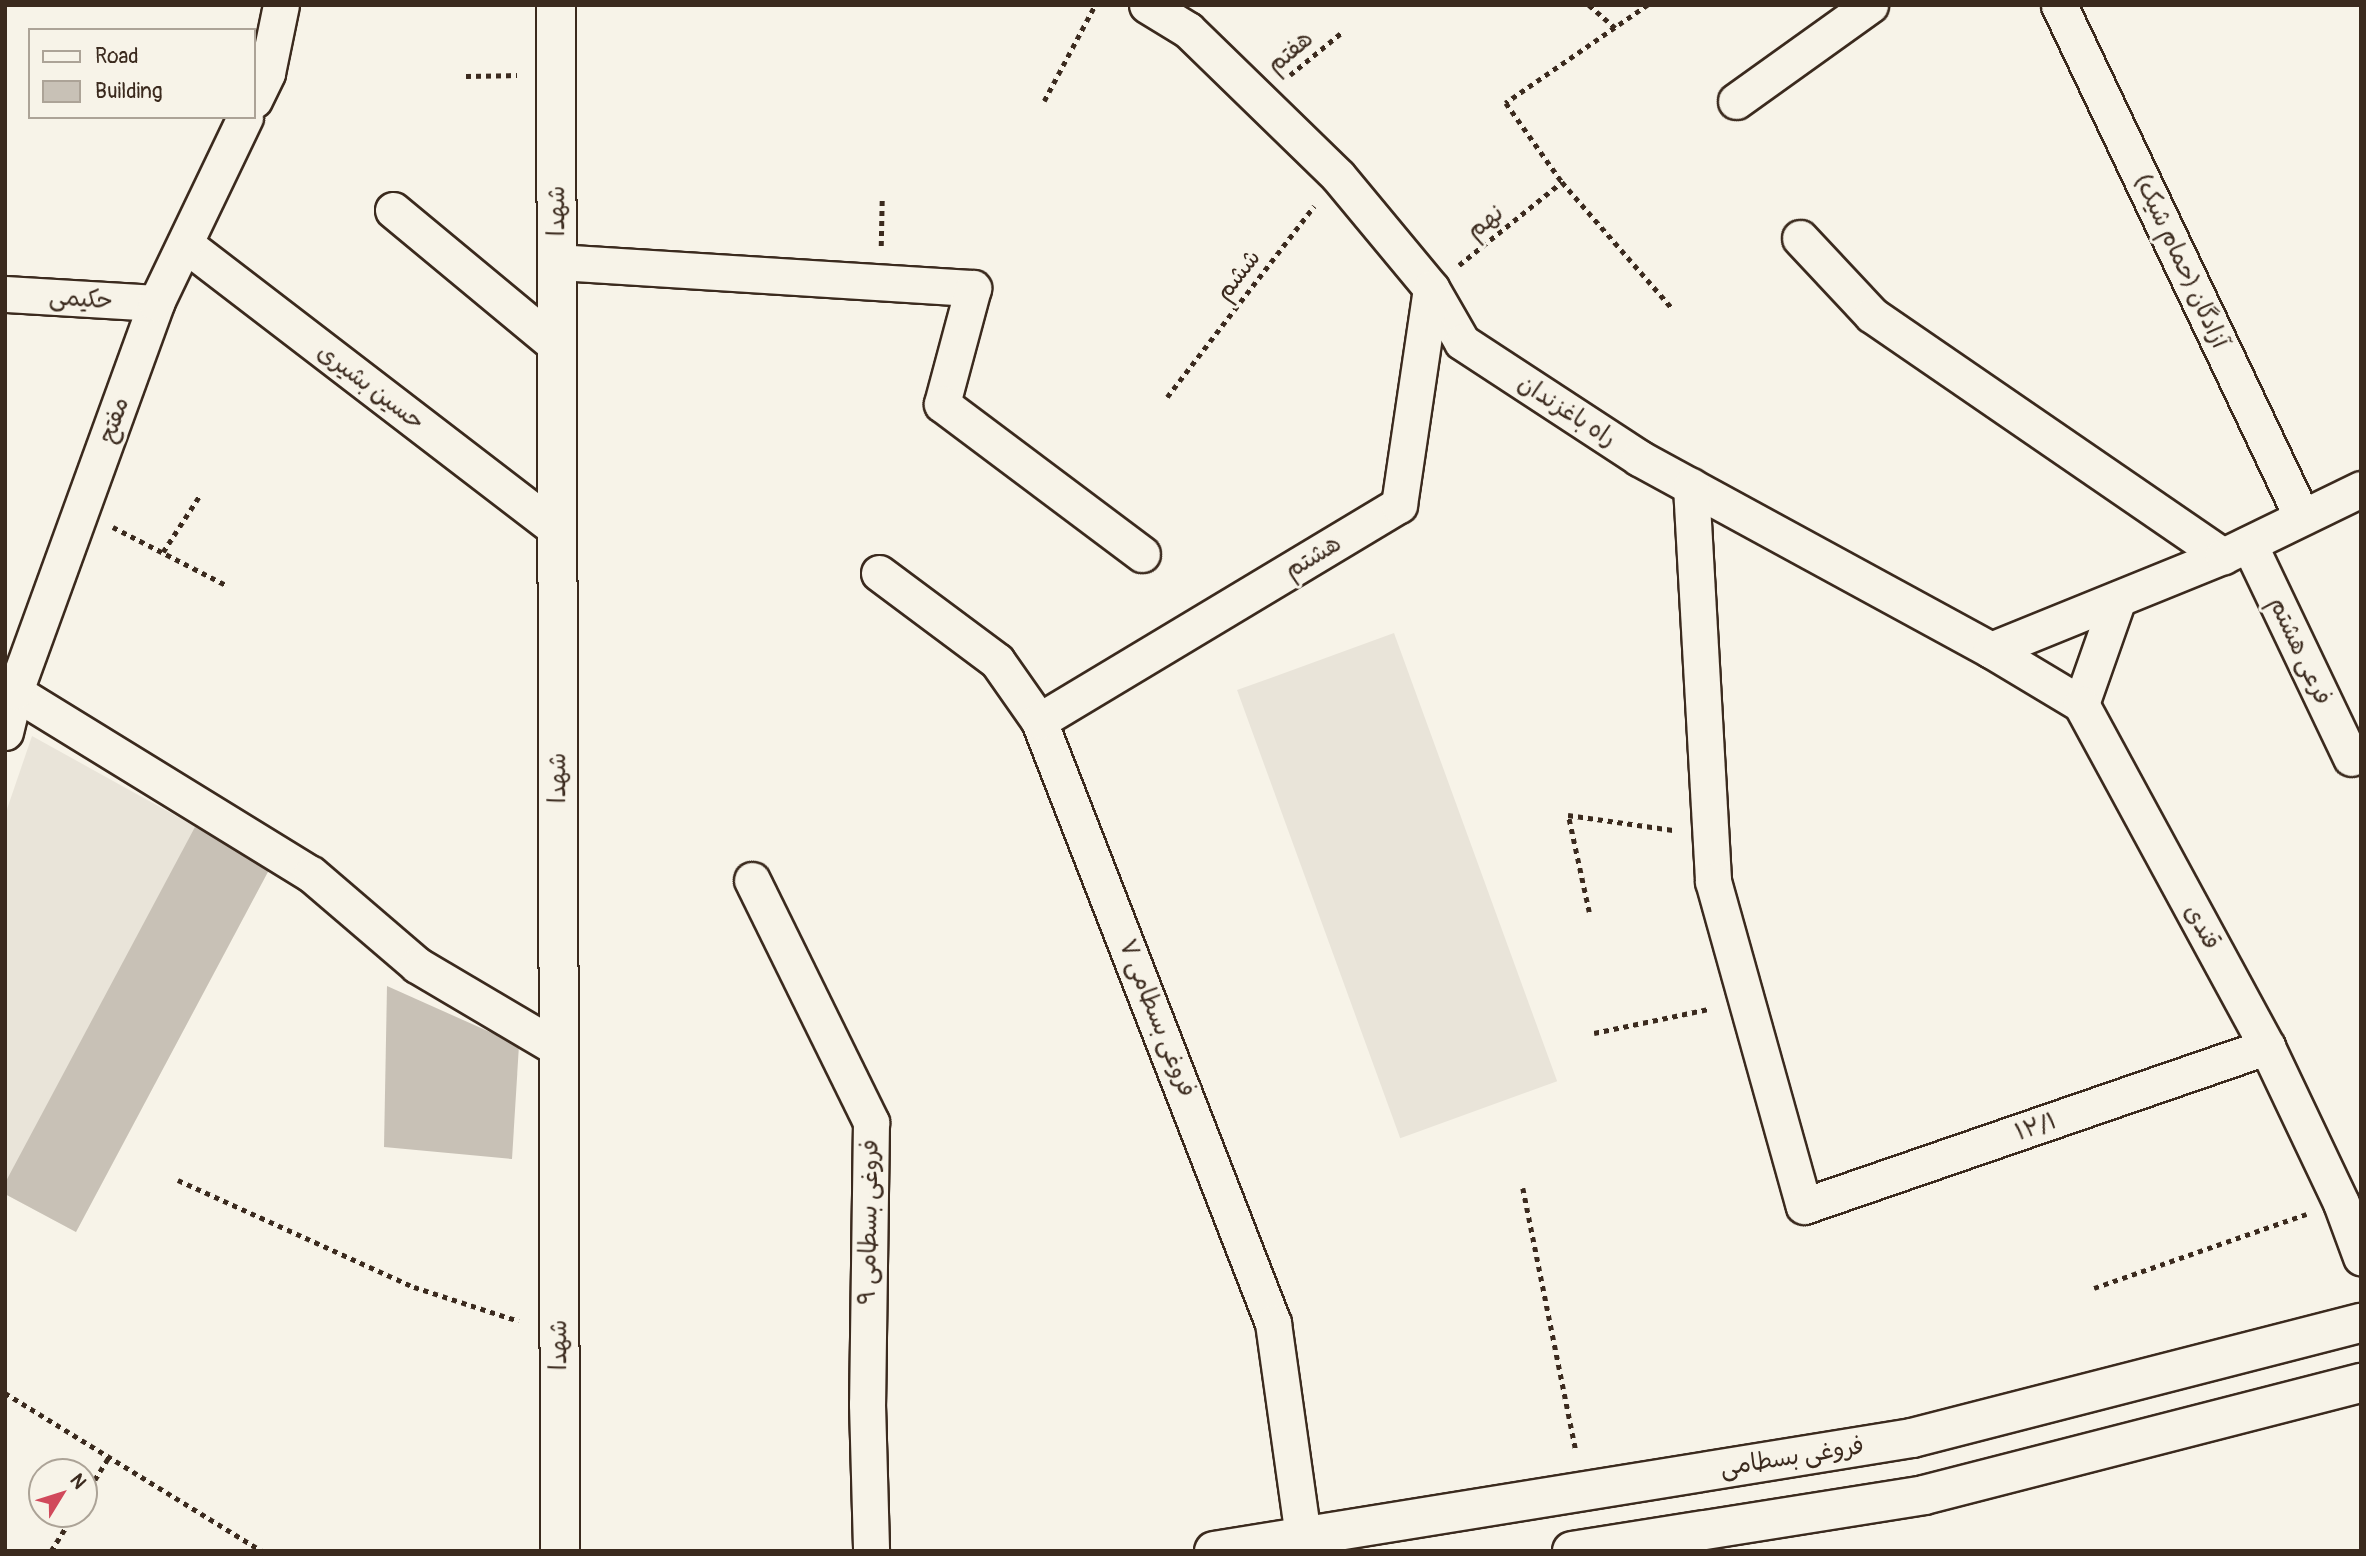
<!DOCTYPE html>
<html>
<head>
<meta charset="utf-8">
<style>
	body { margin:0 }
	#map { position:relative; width:2366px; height:1556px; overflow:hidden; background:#f7f3e8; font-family:Pangolin,"Playpen Sans Arabic",sans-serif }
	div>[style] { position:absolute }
	.built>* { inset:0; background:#e9e4d9; transform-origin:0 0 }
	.building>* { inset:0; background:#c8c1b6 }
	.path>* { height:4.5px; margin-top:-2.25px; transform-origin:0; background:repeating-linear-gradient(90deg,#3b2a1e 0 5px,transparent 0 10px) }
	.roads { filter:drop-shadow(2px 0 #3b2a1e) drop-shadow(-2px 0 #3b2a1e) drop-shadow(0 2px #3b2a1e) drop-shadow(0 -2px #3b2a1e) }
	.minor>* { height:35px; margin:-17.5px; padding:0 17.5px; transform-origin:17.5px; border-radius:17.5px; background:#f7f3e8 }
	.tertiary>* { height:38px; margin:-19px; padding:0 19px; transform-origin:19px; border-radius:19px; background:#f7f3e8 }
	.secondary>* { height:38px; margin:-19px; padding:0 19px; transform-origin:19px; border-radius:19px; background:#f7f3e8 }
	span { translate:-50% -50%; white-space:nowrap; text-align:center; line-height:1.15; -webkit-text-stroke:6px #f7f3e8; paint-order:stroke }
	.street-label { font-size:24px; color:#3b2a1e }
	.frame { position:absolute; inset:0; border:7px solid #3b2a1e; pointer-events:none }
	.legend { position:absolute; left:28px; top:28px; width:228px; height:91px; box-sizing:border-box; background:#f7f3e8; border:2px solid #aca397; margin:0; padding:9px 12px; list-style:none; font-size:21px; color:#3b2a1e }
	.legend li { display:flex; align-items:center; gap:14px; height:35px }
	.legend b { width:35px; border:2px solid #aca397 }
	.north { position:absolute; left:28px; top:1458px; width:70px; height:70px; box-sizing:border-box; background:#f7f3e8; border:2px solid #aca397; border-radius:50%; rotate:52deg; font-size:19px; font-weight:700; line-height:28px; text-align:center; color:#3b2a1e }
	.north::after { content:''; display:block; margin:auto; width:24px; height:32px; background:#d1495b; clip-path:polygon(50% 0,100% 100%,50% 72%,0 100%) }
</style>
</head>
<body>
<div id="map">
	<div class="built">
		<div style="left:1394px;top:633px;width:477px;height:167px;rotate:70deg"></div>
		<div style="clip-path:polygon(32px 736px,270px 868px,76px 1232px,5px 1194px,5px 815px)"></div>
	</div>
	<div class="building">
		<div style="clip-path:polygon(195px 827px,270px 868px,76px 1232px,5px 1194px,5px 1183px)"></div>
		<div style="clip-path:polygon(387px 986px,519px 1045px,512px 1159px,384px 1147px)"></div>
	</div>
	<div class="path">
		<div style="left:1589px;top:5px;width:35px;rotate:41deg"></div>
		<div style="left:1648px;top:5px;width:173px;rotate:145.4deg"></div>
		<div style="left:1506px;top:103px;width:97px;rotate:54.7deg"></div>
		<div style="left:1562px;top:182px;width:167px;rotate:48.9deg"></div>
		<div style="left:1290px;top:75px;width:66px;rotate:-39.5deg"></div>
		<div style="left:466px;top:76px;width:51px;rotate:-1.1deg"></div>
		<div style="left:1044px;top:101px;width:109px;rotate:-62deg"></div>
		<div style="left:881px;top:246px;width:48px;rotate:-88.8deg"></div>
		<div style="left:1459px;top:265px;width:132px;rotate:-38.9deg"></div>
		<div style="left:1167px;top:397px;width:241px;rotate:-52.4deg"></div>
		<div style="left:113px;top:527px;width:127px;rotate:27.2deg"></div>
		<div style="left:163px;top:552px;width:68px;rotate:-57deg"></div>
		<div style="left:1589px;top:912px;width:99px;rotate:-102.2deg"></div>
		<div style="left:1568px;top:815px;width:106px;rotate:8.1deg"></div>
		<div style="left:1594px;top:1033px;width:117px;rotate:-11.8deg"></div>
		<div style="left:178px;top:1180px;width:259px;rotate:24.4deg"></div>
		<div style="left:414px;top:1287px;width:110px;rotate:17.9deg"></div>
		<div style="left:1523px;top:1188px;width:269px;rotate:78.6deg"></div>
		<div style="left:2094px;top:1288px;width:225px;rotate:-19.2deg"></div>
		<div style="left:5px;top:1393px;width:302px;rotate:31.6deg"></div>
		<div style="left:84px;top:1497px;width:49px;rotate:-58.2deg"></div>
		<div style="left:51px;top:1551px;width:44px;rotate:-58.1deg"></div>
	</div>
	<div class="roads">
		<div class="minor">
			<div style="left:1147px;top:5px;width:48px;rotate:31.4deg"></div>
			<div style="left:1188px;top:30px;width:209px;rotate:44.2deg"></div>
			<div style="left:1338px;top:176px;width:146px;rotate:50.3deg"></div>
			<div style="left:1431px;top:288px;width:62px;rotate:60.1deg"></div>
			<div style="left:1462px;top:342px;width:212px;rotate:33.2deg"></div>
			<div style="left:1639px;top:458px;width:401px;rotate:28.6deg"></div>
			<div style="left:1991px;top:650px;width:105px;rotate:31deg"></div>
			<div style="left:2059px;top:5px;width:567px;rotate:64.61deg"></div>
			<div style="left:254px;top:100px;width:30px;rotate:-64deg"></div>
			<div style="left:267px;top:73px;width:69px;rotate:-78.4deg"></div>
			<div style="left:1736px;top:101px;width:165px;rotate:-35.6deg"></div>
			<div style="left:393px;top:210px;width:213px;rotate:39.7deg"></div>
			<div style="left:1800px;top:238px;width:105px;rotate:46.9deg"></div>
			<div style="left:1872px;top:315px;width:426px;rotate:34.5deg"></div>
			<div style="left:185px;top:244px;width:469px;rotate:37.5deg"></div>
			<div style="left:557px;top:262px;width:417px;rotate:3.6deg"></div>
			<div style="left:973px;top:288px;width:120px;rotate:105deg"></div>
			<div style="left:942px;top:404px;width:250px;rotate:36.9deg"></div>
			<div style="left:5px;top:294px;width:151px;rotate:3.4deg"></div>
			<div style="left:1691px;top:486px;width:396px;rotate:86.8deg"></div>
			<div style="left:1713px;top:881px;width:337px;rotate:74.4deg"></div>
			<div style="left:1804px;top:1206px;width:490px;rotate:-19deg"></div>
			<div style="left:2249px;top:544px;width:237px;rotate:64.5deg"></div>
			<div style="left:879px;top:573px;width:147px;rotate:36.7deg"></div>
			<div style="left:997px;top:661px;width:73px;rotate:55deg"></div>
			<div style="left:1039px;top:721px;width:646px;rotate:68.76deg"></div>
			<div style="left:1273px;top:1323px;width:215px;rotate:82deg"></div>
			<div style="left:2118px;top:599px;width:111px;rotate:109.4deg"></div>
			<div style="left:2081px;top:704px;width:390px;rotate:61.5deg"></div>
			<div style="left:2267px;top:1047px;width:173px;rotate:64.6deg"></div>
			<div style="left:2341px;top:1203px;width:58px;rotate:69.7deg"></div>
			<div style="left:1991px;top:650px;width:250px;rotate:-22.1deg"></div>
			<div style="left:2223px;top:556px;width:153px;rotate:-25.9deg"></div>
			<div style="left:5px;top:686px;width:359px;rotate:31.6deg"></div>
			<div style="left:311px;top:874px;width:140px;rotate:40.6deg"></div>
			<div style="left:417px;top:965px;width:165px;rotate:30.6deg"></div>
			<div style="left:1039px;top:721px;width:420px;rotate:-31deg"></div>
			<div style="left:1399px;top:505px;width:219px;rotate:-81.6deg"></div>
			<div style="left:5px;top:732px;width:42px;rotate:-76.3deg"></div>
			<div style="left:15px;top:691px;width:413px;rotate:-70deg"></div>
			<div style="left:156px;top:303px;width:206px;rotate:-64.4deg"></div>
			<div style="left:752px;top:880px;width:270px;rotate:63.8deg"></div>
			<div style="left:871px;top:1122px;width:282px;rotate:90.8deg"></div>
			<div style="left:867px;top:1404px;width:147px;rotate:88.4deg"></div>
		</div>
		<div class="tertiary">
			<div style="left:556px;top:5px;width:1546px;rotate:89.85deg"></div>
		</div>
		<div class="secondary">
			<div style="left:1214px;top:1551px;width:707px;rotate:-9.2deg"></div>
			<div style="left:1912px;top:1438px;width:463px;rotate:-14.4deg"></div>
			<div style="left:1572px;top:1551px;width:356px;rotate:-9deg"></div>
			<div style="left:1924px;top:1495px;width:451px;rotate:-14.4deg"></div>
		</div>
	</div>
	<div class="street-label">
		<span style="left:1290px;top:52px;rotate:-40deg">هفتم</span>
		<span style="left:557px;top:211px;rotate:-90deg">شهدا</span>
		<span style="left:1485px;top:222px;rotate:-39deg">نهم</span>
		<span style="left:2181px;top:261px;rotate:65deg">آزادگان (حمام شیک)</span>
		<span style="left:1238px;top:275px;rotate:-52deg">ششم</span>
		<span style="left:81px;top:299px;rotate:4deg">حکیمی</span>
		<span style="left:371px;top:387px;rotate:37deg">حسین بشیری</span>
		<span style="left:1567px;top:411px;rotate:33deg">راه باغزندان</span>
		<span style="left:114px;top:420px;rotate:-70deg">مفتح</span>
		<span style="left:1313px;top:557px;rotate:-31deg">هشتم</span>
		<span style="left:2300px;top:651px;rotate:65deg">فرعی هشتم</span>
		<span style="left:558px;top:778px;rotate:-90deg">شهدا</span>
		<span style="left:2202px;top:927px;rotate:61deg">قندی</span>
		<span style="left:1157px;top:1018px;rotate:68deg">فروغی بسطامی ۷</span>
		<span style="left:2036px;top:1127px;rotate:-19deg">۱۲/۱</span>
		<span style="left:869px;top:1222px;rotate:-89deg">فروغی بسطامی ۹</span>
		<span style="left:559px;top:1345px;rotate:-90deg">شهدا</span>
		<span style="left:1792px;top:1457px;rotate:-9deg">فروغی بسطامی</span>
	</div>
	<div class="frame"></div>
	<ul class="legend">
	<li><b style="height:9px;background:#f7f3e8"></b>Road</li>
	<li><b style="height:19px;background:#c8c1b6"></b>Building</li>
	</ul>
	<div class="north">N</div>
</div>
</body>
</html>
